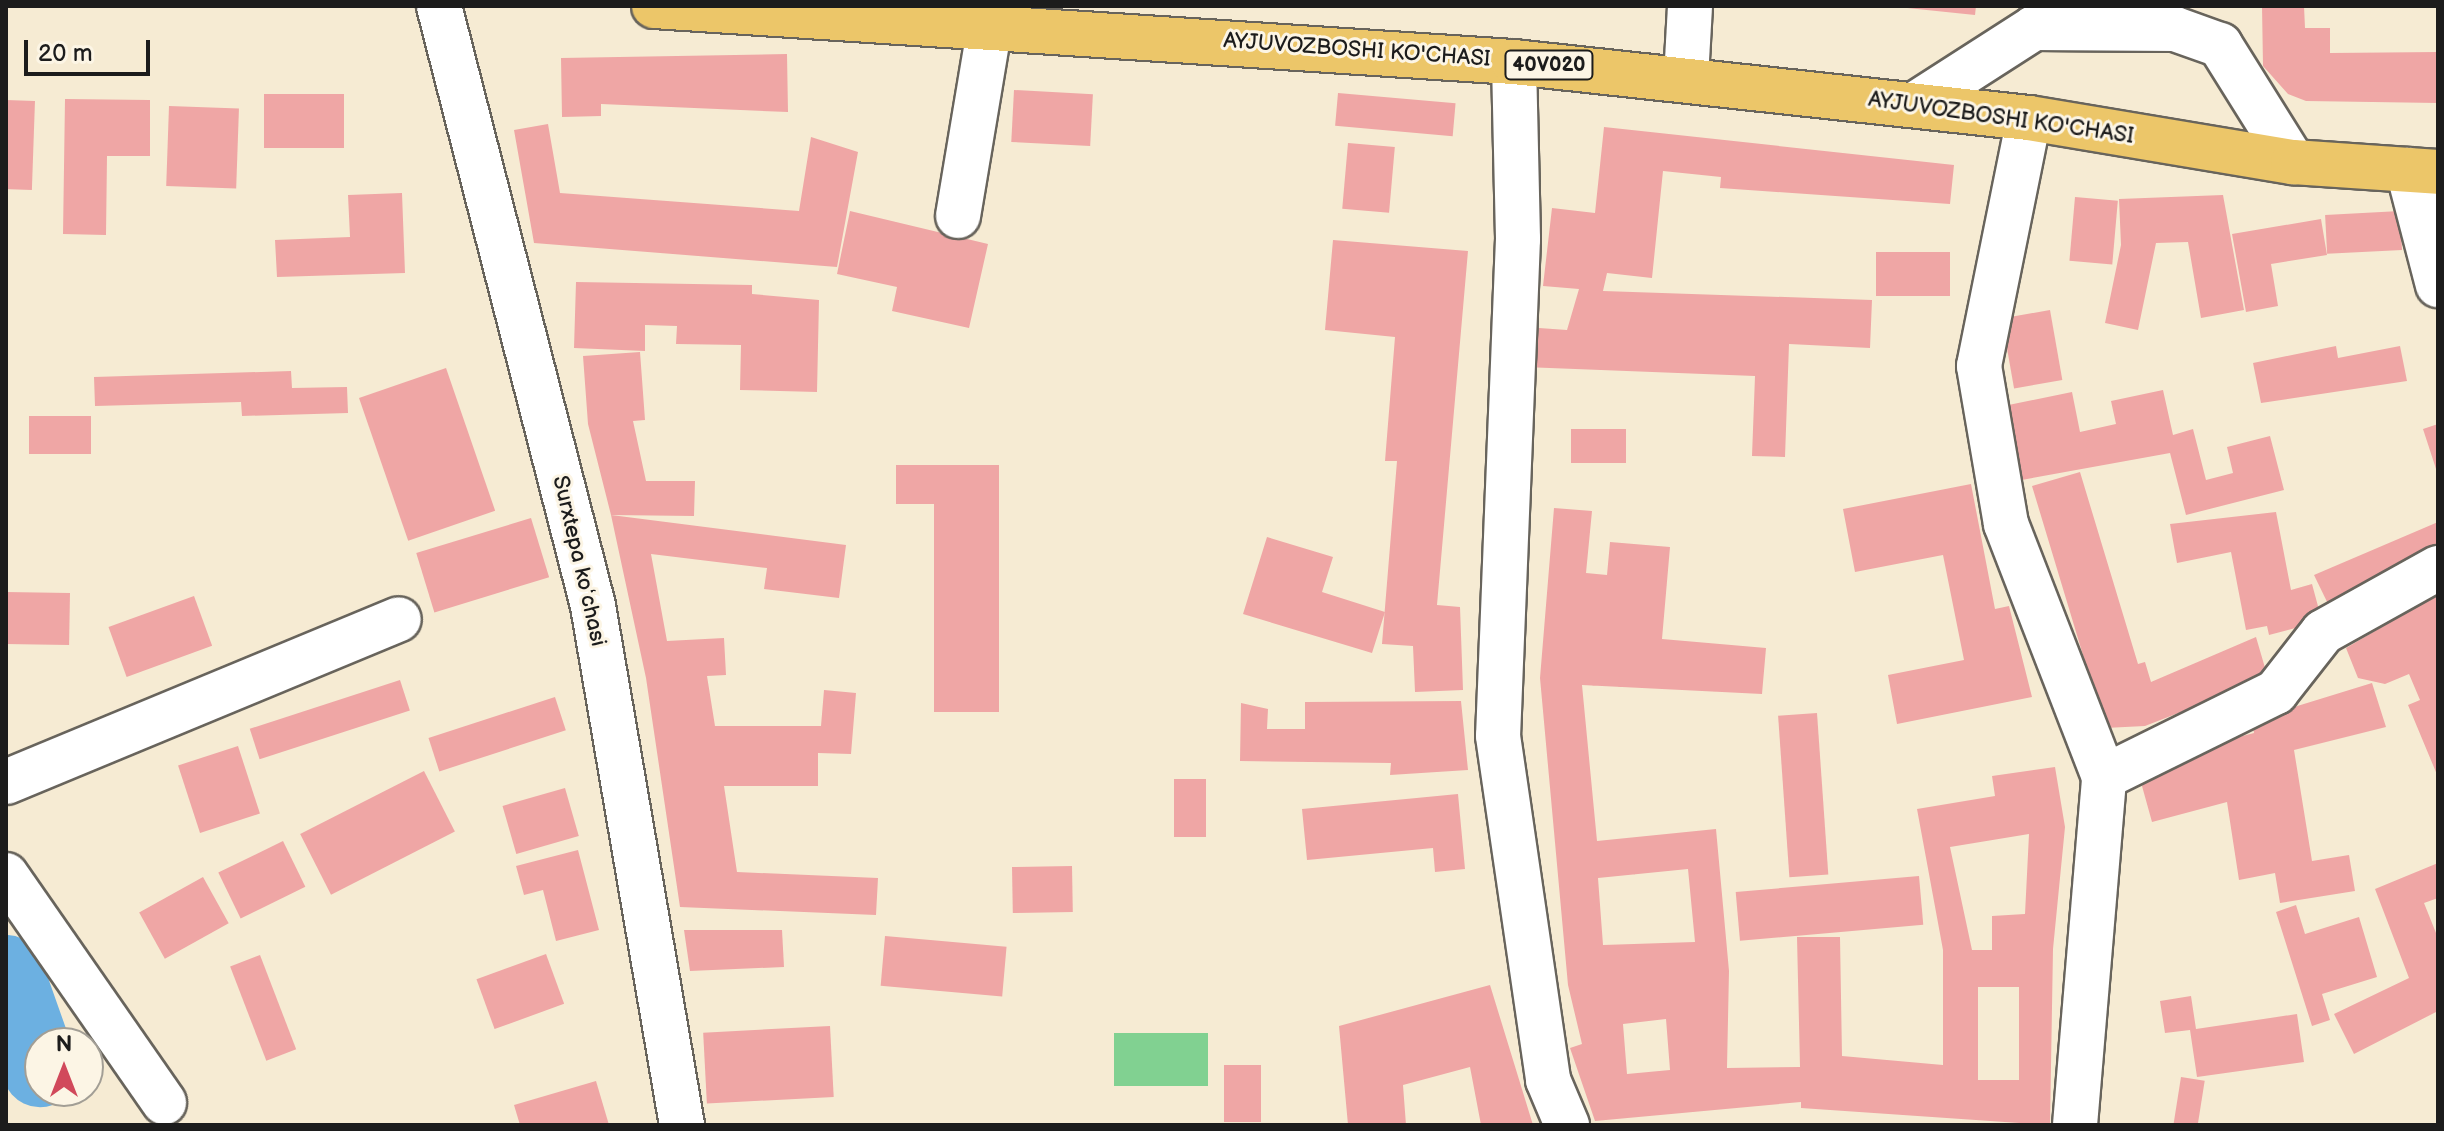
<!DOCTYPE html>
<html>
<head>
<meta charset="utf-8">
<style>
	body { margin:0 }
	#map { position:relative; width:2444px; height:1131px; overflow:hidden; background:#f6ebd3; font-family:"Balsamiq Sans",sans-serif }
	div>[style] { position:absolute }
	.green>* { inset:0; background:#81d191; transform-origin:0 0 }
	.river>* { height:76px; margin:-38px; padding:0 38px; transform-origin:38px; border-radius:38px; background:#6cb0e1 }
	.building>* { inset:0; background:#efa6a5; transform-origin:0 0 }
	.roads { filter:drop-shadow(2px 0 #68645c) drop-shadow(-2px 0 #68645c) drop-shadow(0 2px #68645c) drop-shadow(0 -2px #68645c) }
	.minor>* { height:44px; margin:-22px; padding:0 22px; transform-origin:22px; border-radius:22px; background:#fff }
	.major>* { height:44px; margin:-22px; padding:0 22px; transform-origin:22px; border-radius:22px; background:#ecc669 }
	span { translate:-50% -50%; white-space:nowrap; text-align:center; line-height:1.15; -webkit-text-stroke:6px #fcf5e5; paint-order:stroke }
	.shield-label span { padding:2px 6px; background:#fcf5e5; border:2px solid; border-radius:6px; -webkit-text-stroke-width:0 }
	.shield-label { font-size:20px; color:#1c1c1c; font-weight:700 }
	.street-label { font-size:22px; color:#1c1c1c }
	.frame { position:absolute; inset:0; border:8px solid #1c1c1c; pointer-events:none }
	.north { position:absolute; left:24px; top:1027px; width:80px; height:80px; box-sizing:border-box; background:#fcf5e5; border:2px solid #a29e95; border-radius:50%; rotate:0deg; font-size:22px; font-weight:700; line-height:32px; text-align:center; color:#1c1c1c }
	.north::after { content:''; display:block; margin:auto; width:28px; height:36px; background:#d1495b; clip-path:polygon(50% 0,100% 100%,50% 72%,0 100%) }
	.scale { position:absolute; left:24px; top:40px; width:126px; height:36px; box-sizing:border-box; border:4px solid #1c1c1c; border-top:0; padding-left:10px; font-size:24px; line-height:28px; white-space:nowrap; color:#1c1c1c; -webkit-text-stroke:6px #fcf5e5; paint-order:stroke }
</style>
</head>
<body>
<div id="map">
	<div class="green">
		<div style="left:1208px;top:1033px;width:53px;height:94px;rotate:90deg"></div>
	</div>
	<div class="river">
		<div style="left:6px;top:973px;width:102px;rotate:70.5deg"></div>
	</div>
	<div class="building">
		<div style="clip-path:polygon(1888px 6px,1976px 6px,1975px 15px)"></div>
		<div style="clip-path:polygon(2262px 6px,2304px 6px,2305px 28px,2330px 28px,2330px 53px,2438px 52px,2438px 103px,2306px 101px,2288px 94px,2263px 66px)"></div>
		<div style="clip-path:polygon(787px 54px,788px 112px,601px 104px,601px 116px,562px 117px,561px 58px)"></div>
		<div style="left:1014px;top:90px;width:79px;height:52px;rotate:3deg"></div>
		<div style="left:1338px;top:93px;width:118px;height:33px;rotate:5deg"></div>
		<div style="left:264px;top:94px;width:80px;height:54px"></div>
		<div style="clip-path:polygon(65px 99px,150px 100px,150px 156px,107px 156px,106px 235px,63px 234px)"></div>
		<div style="left:6px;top:100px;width:29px;height:89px;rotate:2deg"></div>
		<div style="left:169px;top:106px;width:70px;height:80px;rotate:2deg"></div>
		<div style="clip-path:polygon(548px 124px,560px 193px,799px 211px,811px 137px,858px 152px,837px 267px,534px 243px,514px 130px)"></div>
		<div style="clip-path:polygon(1604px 127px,1954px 165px,1950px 204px,1720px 188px,1721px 177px,1663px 171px,1652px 278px,1607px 273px,1603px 291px,1872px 300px,1870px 348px,1789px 344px,1785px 457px,1752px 456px,1755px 376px,1524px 367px,1525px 327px,1567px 330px,1579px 289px,1543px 286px,1552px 208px,1595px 213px)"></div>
		<div style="left:1348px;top:143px;width:47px;height:66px;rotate:5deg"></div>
		<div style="clip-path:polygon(402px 193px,405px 273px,277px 277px,275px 240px,350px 237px,348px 195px)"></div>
		<div style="clip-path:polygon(2223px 195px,2244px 310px,2201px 318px,2188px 242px,2156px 243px,2138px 330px,2105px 323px,2121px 245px,2119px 199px)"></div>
		<div style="left:2075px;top:197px;width:43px;height:64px;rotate:5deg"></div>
		<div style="clip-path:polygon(850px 211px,988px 244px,969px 328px,892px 311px,897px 287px,837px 274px)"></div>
		<div style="left:2400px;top:211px;width:39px;height:75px;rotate:87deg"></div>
		<div style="clip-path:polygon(2321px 219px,2327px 255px,2271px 264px,2278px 306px,2246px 312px,2232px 234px)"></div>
		<div style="clip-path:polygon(1333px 240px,1468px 251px,1437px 605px,1460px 607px,1463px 690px,1415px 692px,1413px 646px,1382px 644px,1397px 461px,1385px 461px,1395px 337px,1325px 330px)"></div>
		<div style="left:1876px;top:252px;width:74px;height:44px"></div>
		<div style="clip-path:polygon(576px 282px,752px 285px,752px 294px,819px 300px,817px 392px,740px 390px,741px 345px,676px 344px,677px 326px,645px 325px,645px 351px,574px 348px)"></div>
		<div style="left:2050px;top:310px;width:71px;height:49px;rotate:80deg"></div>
		<div style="clip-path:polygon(2336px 346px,2338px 358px,2400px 346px,2407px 381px,2261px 403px,2253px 363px)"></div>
		<div style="clip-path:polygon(640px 352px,645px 420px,633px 421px,646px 481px,695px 481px,694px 516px,611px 515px,588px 424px,583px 356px)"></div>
		<div style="left:446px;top:368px;width:151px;height:92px;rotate:71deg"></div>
		<div style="clip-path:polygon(291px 371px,292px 388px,347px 387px,348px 413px,242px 416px,241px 402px,95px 406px,94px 377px)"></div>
		<div style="clip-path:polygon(2163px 390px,2173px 435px,2193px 429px,2206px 480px,2233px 473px,2227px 447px,2270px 436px,2284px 490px,2186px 515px,2170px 453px,2005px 483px,1989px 409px,2072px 392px,2080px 432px,2116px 424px,2111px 401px)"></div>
		<div style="left:29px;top:416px;width:62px;height:38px"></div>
		<div style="clip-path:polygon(2438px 424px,2438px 472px,2437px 472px,2423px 429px)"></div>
		<div style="left:1571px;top:429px;width:55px;height:34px"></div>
		<div style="clip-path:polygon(896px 465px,999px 465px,999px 712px,934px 712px,934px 504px,896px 504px)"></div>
		<div style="clip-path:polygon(2080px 472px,2138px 664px,2145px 662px,2151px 682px,2256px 637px,2268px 678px,2145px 726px,2105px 728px,2032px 486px)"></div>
		<div style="clip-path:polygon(1971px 484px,1995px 609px,2009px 606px,2032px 697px,1897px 724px,1888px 675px,1964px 660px,1943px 555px,1855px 572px,1843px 509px)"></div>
		<div style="clip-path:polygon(evenodd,1554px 508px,1592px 511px,1586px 573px,1607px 575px,1610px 542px,1670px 547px,1662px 639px,1766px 648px,1762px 694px,1582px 685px,1597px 841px,1716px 829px,1729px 971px,1727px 1068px,1800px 1067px,1797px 937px,1840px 937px,1842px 1056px,1943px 1065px,1943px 950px,1917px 809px,1995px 796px,1992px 776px,2055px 767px,2065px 827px,2053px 949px,2050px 1125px,1801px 1108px,1801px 1102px,1595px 1121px,1570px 1048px,1582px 1044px,1568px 985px,1540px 678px,1554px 508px,2029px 834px,2025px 914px,1992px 916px,1992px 950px,1972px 950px,1950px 847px,2029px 834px,1554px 508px,1688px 869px,1695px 942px,1603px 945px,1598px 878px,1688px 869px,1554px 508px,1978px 987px,2019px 987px,2019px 1080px,1978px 1080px,1978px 987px,1554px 508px,1666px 1019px,1670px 1070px,1627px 1074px,1623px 1024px,1666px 1019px)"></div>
		<div style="clip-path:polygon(2276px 512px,2291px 590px,2312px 584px,2322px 621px,2269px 635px,2267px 626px,2246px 630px,2231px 552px,2177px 563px,2170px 524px)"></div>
		<div style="clip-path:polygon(611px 515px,846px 545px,839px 598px,764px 589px,767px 568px,651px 554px,667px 641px,724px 638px,726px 675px,707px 676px,715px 726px,821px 726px,824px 690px,856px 693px,851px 754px,818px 753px,818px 786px,724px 786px,737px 872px,878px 878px,876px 915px,680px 907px,646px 678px)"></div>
		<div style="left:531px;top:518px;width:62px;height:120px;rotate:73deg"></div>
		<div style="clip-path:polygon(2438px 522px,2438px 551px,2331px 610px,2314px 575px)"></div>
		<div style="clip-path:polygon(1267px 537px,1333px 557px,1322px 592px,1385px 612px,1372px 653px,1243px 614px)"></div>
		<div style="left:6px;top:592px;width:64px;height:52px;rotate:1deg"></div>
		<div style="clip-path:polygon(2438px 594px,2438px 777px,2408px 705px,2420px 700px,2409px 674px,2385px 684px,2358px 678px,2346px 648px)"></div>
		<div style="left:194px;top:596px;width:53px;height:91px;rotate:70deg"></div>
		<div style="left:400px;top:680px;width:32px;height:158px;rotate:72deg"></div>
		<div style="clip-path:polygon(2372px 683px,2386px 727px,2294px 750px,2312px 861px,2349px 855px,2355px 891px,2280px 903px,2275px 873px,2239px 880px,2227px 802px,2152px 822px,2142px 786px,2159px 758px,2254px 733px,2252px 720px)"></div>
		<div style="left:555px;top:697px;width:35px;height:133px;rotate:72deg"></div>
		<div style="clip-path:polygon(1461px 701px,1468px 770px,1390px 775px,1391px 763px,1240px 761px,1241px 703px,1268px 709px,1267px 729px,1305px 729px,1305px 702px)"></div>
		<div style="left:1817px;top:713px;width:162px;height:39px;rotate:86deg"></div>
		<div style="left:238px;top:746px;width:71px;height:63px;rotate:72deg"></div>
		<div style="left:424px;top:771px;width:68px;height:139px;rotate:63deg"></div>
		<div style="left:1174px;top:779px;width:32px;height:58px"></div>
		<div style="left:565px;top:788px;width:50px;height:65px;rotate:74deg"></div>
		<div style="clip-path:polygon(1458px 794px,1465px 869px,1435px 872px,1433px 848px,1307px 860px,1302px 809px)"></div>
		<div style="left:283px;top:841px;width:51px;height:72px;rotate:64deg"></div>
		<div style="clip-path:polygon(578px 850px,599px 930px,556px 941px,543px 890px,524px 895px,516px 866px)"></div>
		<div style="clip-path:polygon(2438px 863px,2438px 898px,2424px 903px,2438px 938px,2438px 1011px,2354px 1054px,2334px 1014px,2409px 978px,2375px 889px)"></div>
		<div style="left:1072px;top:866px;width:46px;height:60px;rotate:89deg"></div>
		<div style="left:1919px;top:876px;width:49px;height:184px;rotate:85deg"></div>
		<div style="left:203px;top:877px;width:53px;height:73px;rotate:61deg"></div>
		<div style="clip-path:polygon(2296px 905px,2305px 934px,2359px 917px,2377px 977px,2322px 994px,2330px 1020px,2312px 1026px,2276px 912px)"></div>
		<div style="clip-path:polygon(684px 930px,782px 930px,784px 967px,690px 971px)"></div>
		<div style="left:885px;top:936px;width:122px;height:50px;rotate:5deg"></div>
		<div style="left:546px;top:954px;width:53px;height:74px;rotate:70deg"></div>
		<div style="left:260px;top:955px;width:101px;height:32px;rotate:69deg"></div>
		<div style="clip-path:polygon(1490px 985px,1533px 1125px,1481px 1125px,1470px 1067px,1403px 1085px,1406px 1125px,1348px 1125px,1339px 1026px)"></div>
		<div style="clip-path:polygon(2191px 996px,2196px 1029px,2297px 1014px,2304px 1062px,2197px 1077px,2190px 1030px,2165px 1033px,2160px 1001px)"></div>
		<div style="left:830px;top:1026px;width:71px;height:127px;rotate:87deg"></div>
		<div style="left:1224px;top:1065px;width:37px;height:57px"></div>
		<div style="left:2181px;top:1077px;width:24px;height:48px;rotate:9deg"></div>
		<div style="clip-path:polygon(596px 1081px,609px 1125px,520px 1125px,514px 1105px)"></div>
	</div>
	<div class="roads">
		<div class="minor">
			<div style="left:439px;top:6px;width:619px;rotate:75.6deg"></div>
			<div style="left:593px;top:606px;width:527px;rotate:80.27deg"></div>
			<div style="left:1514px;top:62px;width:177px;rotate:88.7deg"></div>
			<div style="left:1518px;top:239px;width:497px;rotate:92.3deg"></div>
			<div style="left:1498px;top:736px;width:348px;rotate:81.7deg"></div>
			<div style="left:1548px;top:1080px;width:49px;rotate:67.1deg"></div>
			<div style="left:1686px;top:78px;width:72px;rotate:-86.8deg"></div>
			<div style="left:1914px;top:105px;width:143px;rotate:-32.7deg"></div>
			<div style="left:2034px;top:28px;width:141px;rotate:0.4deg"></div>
			<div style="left:2175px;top:29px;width:48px;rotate:19.6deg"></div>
			<div style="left:2220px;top:45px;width:138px;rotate:58deg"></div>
			<div style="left:2029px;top:118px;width:253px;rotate:101.4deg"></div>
			<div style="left:1979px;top:366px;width:160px;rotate:80.3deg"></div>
			<div style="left:2006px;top:524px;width:271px;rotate:68.8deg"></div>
			<div style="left:2104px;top:777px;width:192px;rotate:-26.3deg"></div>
			<div style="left:2276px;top:692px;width:76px;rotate:-51.9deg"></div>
			<div style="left:2323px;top:632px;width:132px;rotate:-29.1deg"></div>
			<div style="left:2408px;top:170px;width:119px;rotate:75.4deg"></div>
			<div style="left:958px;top:216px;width:195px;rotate:-80.5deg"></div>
			<div style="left:6px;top:782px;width:425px;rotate:-22.5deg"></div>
			<div style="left:6px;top:875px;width:277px;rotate:55.2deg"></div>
			<div style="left:2075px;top:1125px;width:349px;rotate:-85.2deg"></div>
		</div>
		<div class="major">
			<div style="left:654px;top:6px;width:862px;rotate:3.73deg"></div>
			<div style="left:1514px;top:62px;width:518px;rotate:6.21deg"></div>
			<div style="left:2029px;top:118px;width:268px;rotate:9.5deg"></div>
			<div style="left:2293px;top:162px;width:145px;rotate:3.9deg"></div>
		</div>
	</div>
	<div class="shield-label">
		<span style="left:1549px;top:65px">40V020</span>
	</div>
	<div class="street-label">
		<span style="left:1357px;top:50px;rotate:4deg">AYJUVOZBOSHI KO'CHASI</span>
		<span style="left:2001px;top:118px;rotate:8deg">AYJUVOZBOSHI KO'CHASI</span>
		<span style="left:579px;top:561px;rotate:77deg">Surxtepa koʻchasi</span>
	</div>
	<div class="frame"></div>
	<div class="north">N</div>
	<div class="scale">20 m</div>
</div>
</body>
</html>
